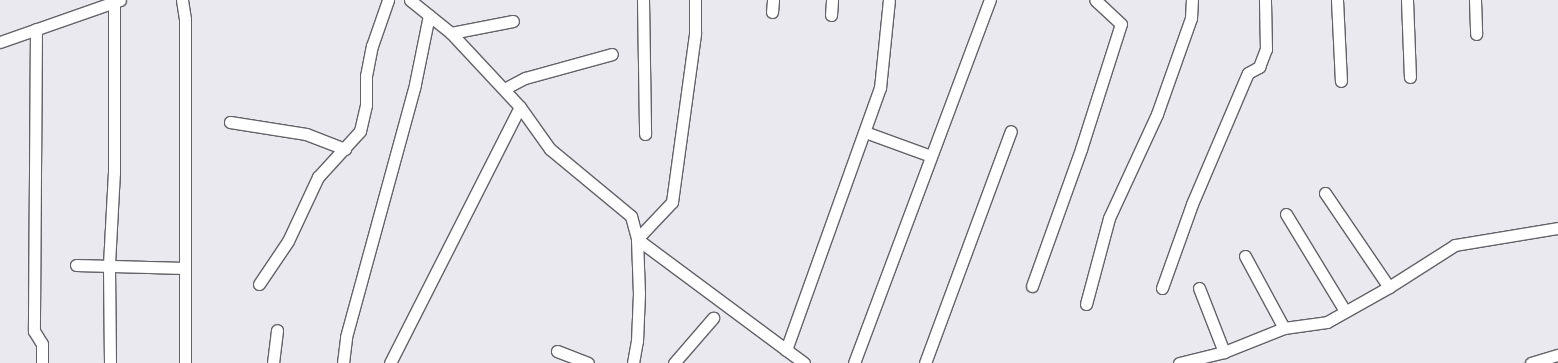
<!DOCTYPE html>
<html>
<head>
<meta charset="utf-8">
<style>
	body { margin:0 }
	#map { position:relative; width:1558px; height:363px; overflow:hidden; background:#eae9ef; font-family:"Fira Sans Condensed",sans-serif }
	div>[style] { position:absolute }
	.roads { filter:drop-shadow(1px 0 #636268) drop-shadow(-1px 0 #636268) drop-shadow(0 1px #636268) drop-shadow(0 -1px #636268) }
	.minor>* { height:11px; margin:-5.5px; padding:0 5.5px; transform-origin:5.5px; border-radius:5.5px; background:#fff }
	span { translate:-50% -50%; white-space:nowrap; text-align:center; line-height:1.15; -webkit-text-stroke:3px #eae9ef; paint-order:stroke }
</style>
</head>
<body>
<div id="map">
	<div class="roads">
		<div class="minor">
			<div style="left:182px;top:0;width:19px;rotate:81deg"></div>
			<div style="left:185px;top:19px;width:344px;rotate:90deg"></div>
			<div style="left:410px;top:0;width:53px;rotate:38.8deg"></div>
			<div style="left:451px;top:33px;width:101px;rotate:47deg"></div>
			<div style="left:520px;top:107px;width:52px;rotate:54.5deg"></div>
			<div style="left:550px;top:149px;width:105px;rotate:39.6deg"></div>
			<div style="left:631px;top:216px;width:24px;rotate:75deg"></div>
			<div style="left:637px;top:239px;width:208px;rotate:36.6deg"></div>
			<div style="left:643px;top:0;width:134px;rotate:89.1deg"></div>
			<div style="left:1337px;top:0;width:81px;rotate:87.2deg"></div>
			<div style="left:1407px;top:0;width:77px;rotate:87.8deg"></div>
			<div style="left:1475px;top:0;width:34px;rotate:88deg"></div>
			<div style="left:772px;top:12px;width:12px;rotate:-85deg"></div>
			<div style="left:831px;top:15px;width:15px;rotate:-86deg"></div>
			<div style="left:36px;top:29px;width:302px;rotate:90.4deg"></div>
			<div style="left:34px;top:331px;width:15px;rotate:58deg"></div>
			<div style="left:42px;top:344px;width:19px;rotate:90deg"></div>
			<div style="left:451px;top:33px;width:63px;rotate:-11deg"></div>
			<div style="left:0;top:42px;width:127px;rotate:-19.3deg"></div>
			<div style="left:504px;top:89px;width:24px;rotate:-28deg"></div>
			<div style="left:525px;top:78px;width:90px;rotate:-15.4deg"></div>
			<div style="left:230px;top:122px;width:77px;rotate:9deg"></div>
			<div style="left:306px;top:134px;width:42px;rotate:21deg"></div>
			<div style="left:865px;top:132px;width:70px;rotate:20deg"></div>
			<div style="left:1325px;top:193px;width:114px;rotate:55.8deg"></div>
			<div style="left:1286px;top:214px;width:114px;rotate:58.7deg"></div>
			<div style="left:1245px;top:256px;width:82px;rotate:61.6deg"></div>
			<div style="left:76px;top:265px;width:109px;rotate:1.6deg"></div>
			<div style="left:259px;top:284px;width:52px;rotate:-56deg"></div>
			<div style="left:288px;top:241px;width:71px;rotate:-64.9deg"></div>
			<div style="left:318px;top:177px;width:62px;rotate:-47.6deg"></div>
			<div style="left:360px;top:131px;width:27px;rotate:-77deg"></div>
			<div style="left:366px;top:105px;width:29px;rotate:-90deg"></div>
			<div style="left:366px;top:76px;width:31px;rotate:-79deg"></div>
			<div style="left:372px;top:46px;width:49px;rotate:-70.8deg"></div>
			<div style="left:1032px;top:286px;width:145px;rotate:-70.3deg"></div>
			<div style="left:1081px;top:149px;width:131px;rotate:-72.3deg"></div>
			<div style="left:1121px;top:24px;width:35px;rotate:-137deg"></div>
			<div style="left:1162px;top:288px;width:89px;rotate:-70.3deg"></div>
			<div style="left:1192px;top:204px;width:142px;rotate:-66.9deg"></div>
			<div style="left:1248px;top:73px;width:13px;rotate:-29deg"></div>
			<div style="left:1259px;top:67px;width:19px;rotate:-69deg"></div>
			<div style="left:1266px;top:49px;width:49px;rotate:-91.2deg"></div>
			<div style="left:1199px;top:288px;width:69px;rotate:68.7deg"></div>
			<div style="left:1086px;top:304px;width:89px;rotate:-75deg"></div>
			<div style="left:1109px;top:218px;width:115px;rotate:-65.2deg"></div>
			<div style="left:1157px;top:114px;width:102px;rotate:-70.5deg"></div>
			<div style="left:1191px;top:18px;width:18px;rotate:-87deg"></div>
			<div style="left:786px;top:350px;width:278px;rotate:-70.3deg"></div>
			<div style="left:880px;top:88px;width:88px;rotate:-84.2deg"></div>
			<div style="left:557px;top:351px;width:33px;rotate:21deg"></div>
			<div style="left:110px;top:363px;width:99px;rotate:-90.6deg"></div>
			<div style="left:109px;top:264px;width:91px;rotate:-86.9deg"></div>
			<div style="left:114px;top:173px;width:171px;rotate:-90deg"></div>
			<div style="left:273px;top:363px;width:33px;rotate:-83deg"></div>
			<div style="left:343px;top:363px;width:26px;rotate:-83deg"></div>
			<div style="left:346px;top:337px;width:262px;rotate:-74.7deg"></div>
			<div style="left:415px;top:84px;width:70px;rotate:-78.5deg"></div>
			<div style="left:390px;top:363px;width:287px;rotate:-63.1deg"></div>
			<div style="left:633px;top:363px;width:22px;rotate:-80deg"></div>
			<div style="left:637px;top:341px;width:47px;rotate:-87.6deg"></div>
			<div style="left:639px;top:294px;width:55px;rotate:-92.1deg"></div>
			<div style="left:637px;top:239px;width:51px;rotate:-46.6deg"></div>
			<div style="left:672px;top:202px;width:171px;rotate:-82.2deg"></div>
			<div style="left:695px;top:33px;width:33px;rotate:-90deg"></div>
			<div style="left:674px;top:363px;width:60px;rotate:-49.1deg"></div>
			<div style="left:854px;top:363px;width:388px;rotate:-69.5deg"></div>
			<div style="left:925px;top:363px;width:247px;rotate:-69.7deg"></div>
			<div style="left:1179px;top:363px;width:46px;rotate:-13.7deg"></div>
			<div style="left:1224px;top:352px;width:65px;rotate:-21.8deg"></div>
			<div style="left:1284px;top:328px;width:43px;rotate:-7.9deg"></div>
			<div style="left:1327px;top:322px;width:71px;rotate:-29.4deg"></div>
			<div style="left:1389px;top:287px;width:78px;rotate:-32.5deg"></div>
			<div style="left:1455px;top:245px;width:104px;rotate:-9.4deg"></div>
			<div style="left:1531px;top:363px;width:28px;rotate:-17deg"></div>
		</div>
	</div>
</div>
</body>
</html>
